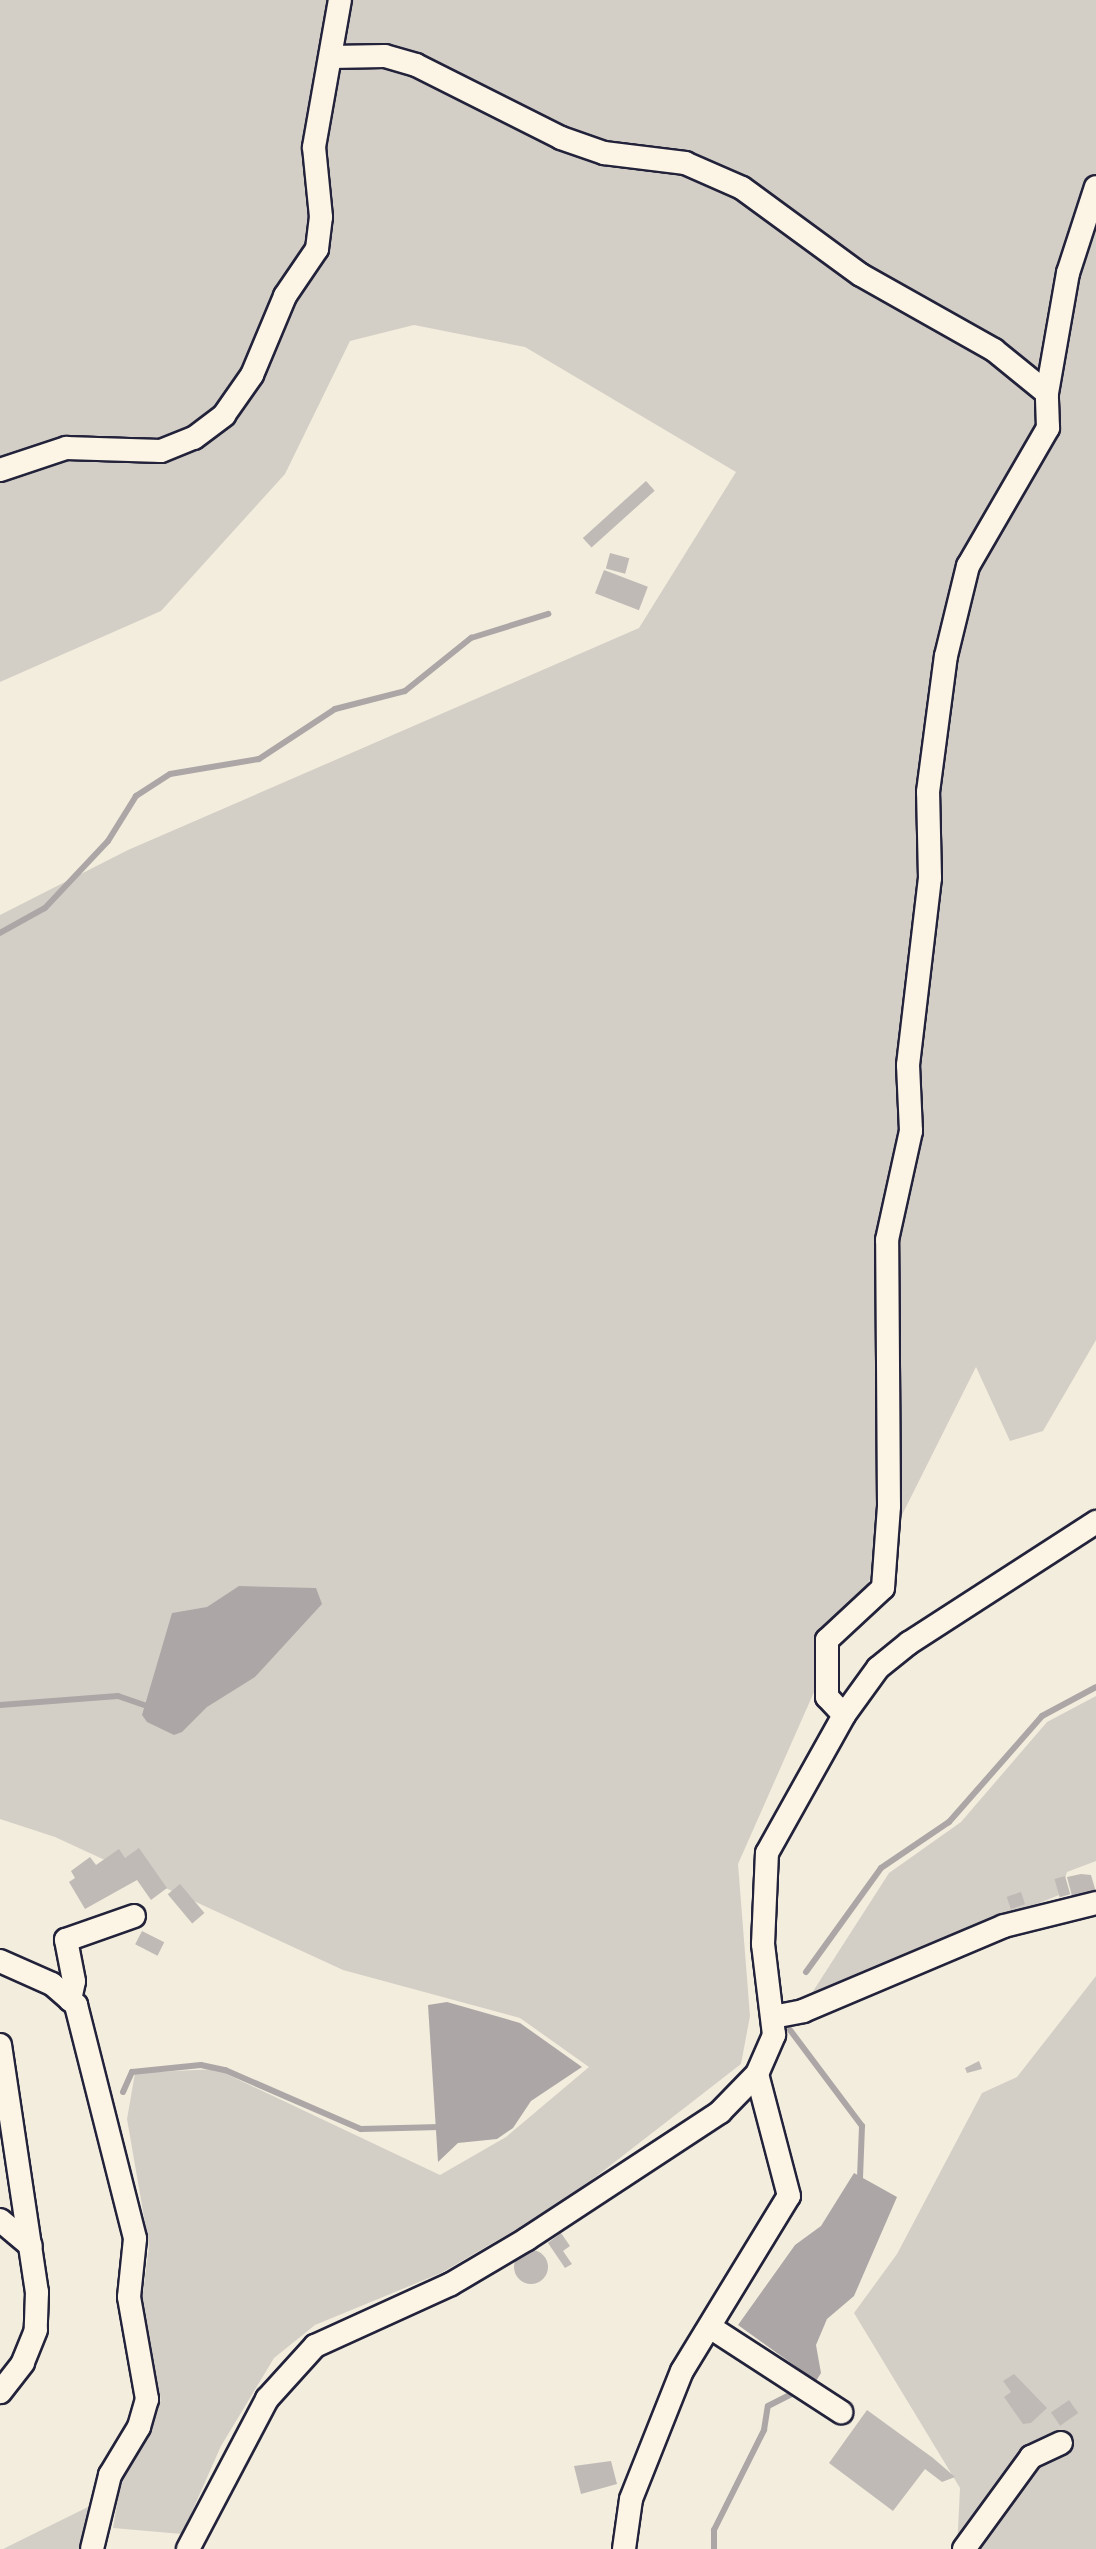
<!DOCTYPE html>
<html>
<head>
<meta charset="utf-8">
<style>
	body { margin:0 }
	#map { position:relative; width:1096px; height:2549px; overflow:hidden; background:#f3edde; font-family:"Indie Flower",sans-serif }
	div>[style] { position:absolute }
	.green>* { inset:0; background:#d4cfc6 }
	.water>* { inset:0; background:#aca7a6 }
	.stream>* { height:6px; margin:-3px; padding:0 3px; transform-origin:3px; border-radius:3px; background:#aca7a6 }
	.building>* { inset:0; background:#bfbab6; transform-origin:0 0 }
	.round { border-radius:50% }
	.roads { filter:drop-shadow(2px 0 #22223b) drop-shadow(-2px 0 #22223b) drop-shadow(0 2px #22223b) drop-shadow(0 -2px #22223b) }
	.minor>* { height:22px; margin:-11px; padding:0 11px; transform-origin:11px; border-radius:11px; background:#fcf5e5 }
	span { translate:-50% -50%; white-space:nowrap; text-align:center; line-height:1.15; -webkit-text-stroke:10px #fcf5e5; paint-order:stroke }
</style>
</head>
<body>
<div id="map">
	<div class="green">
		<div style="clip-path:polygon(0 0,1096px 0,1096px 1340px,1043px 1431px,1010px 1441px,976px 1367px,818px 1683px,738px 1864px,750px 2016px,741px 2064px,562px 2203px,441px 2273px,315px 2325px,274px 2358px,221px 2446px,182px 2534px,113px 2528px,121px 2480px,161px 2400px,141px 2307px,149px 2246px,127px 2119px,135px 2073px,216px 2069px,440px 2175px,506px 2137px,589px 2067px,520px 2018px,343px 1970px,55px 1837px,0 1819px,0 915px,128px 850px,639px 628px,736px 472px,525px 347px,414px 325px,350px 341px,285px 474px,161px 611px,0 682px)"></div>
		<div style="clip-path:polygon(1096px 1696px,1096px 1861px,1067px 1872px,1059px 1895px,810px 1996px,889px 1873px,961px 1822px,1047px 1722px)"></div>
		<div style="clip-path:polygon(1096px 1976px,1096px 2549px,957px 2549px,960px 2488px,854px 2313px,897px 2254px,982px 2093px,1017px 2077px)"></div>
		<div style="clip-path:polygon(94px 2504px,82px 2549px,3px 2549px)"></div>
	</div>
	<div class="water">
		<div style="clip-path:polygon(239px 1586px,316px 1588px,322px 1604px,255px 1677px,207px 1707px,182px 1732px,174px 1735px,147px 1722px,142px 1715px,172px 1613px,207px 1607px)"></div>
		<div style="clip-path:polygon(447px 2002px,520px 2023px,582px 2067px,531px 2101px,513px 2128px,497px 2139px,458px 2143px,438px 2162px,428px 2005px)"></div>
		<div style="clip-path:polygon(854px 2173px,897px 2197px,854px 2296px,827px 2319px,816px 2345px,821px 2373px,816px 2381px,738px 2325px,795px 2245px,821px 2226px)"></div>
	</div>
	<div class="stream">
		<div style="left:0;top:933px;width:51px;rotate:-29.1deg"></div>
		<div style="left:45px;top:908px;width:92px;rotate:-46.8deg"></div>
		<div style="left:108px;top:841px;width:53px;rotate:-58.1deg"></div>
		<div style="left:136px;top:796px;width:40px;rotate:-32.9deg"></div>
		<div style="left:170px;top:774px;width:90px;rotate:-9.6deg"></div>
		<div style="left:259px;top:759px;width:91px;rotate:-33.3deg"></div>
		<div style="left:335px;top:709px;width:72px;rotate:-14.4deg"></div>
		<div style="left:405px;top:691px;width:85px;rotate:-38.8deg"></div>
		<div style="left:471px;top:638px;width:81px;rotate:-17.3deg"></div>
		<div style="left:0;top:1705px;width:118px;rotate:-4.4deg"></div>
		<div style="left:118px;top:1696px;width:36px;rotate:19deg"></div>
		<div style="left:806px;top:1972px;width:128px;rotate:-54.2deg"></div>
		<div style="left:881px;top:1868px;width:82px;rotate:-34.1deg"></div>
		<div style="left:949px;top:1822px;width:141px;rotate:-48.7deg"></div>
		<div style="left:1042px;top:1716px;width:61px;rotate:-28.2deg"></div>
		<div style="left:790px;top:2030px;width:120px;rotate:53.1deg"></div>
		<div style="left:862px;top:2126px;width:53px;rotate:92.2deg"></div>
		<div style="left:123px;top:2092px;width:22px;rotate:-66deg"></div>
		<div style="left:132px;top:2072px;width:69px;rotate:-5.8deg"></div>
		<div style="left:201px;top:2065px;width:25px;rotate:12deg"></div>
		<div style="left:225px;top:2070px;width:148px;rotate:23.5deg"></div>
		<div style="left:361px;top:2129px;width:79px;rotate:-1.5deg"></div>
		<div style="left:714px;top:2549px;width:19px;rotate:-90deg"></div>
		<div style="left:714px;top:2530px;width:112px;rotate:-63.4deg"></div>
		<div style="left:764px;top:2430px;width:24px;rotate:-81deg"></div>
		<div style="left:768px;top:2406px;width:27px;rotate:-27deg"></div>
	</div>
	<div class="building">
		<div style="left:646px;top:481px;width:13px;height:85px;rotate:48deg"></div>
		<div style="left:610px;top:553px;width:20px;height:16px;rotate:15deg"></div>
		<div style="left:604px;top:570px;width:47px;height:25px;rotate:21deg"></div>
		<div style="clip-path:polygon(139px 1848px,167px 1888px,151px 1900px,137px 1880px,85px 1909px,69px 1882px,75px 1878px,71px 1871px,90px 1857px,96px 1865px,119px 1849px,125px 1858px)"></div>
		<div style="clip-path:polygon(1081px 1874px,1091px 1875px,1096px 1892px,1072px 1896px,1067px 1877px)"></div>
		<div style="left:1065px;top:1876px;width:19px;height:11px;rotate:74deg"></div>
		<div style="left:180px;top:1884px;width:38px;height:16px;rotate:50deg"></div>
		<div style="left:1021px;top:1892px;width:13px;height:15px;rotate:72deg"></div>
		<div style="left:142px;top:1931px;width:25px;height:15px;rotate:27deg"></div>
		<div style="clip-path:polygon(979px 2061px,982px 2069px,967px 2073px,965px 2068px)"></div>
		<div style="clip-path:polygon(561px 2233px,570px 2246px,563px 2251px,572px 2264px,565px 2268px,548px 2243px)"></div>
		<div class="round" style="left:514px;top:2250px;width:34px;height:34px"></div>
		<div style="clip-path:polygon(1014px 2374px,1047px 2408px,1031px 2423px,1023px 2424px,1004px 2397px,1011px 2392px,1003px 2381px)"></div>
		<div style="left:1069px;top:2400px;width:16px;height:22px;rotate:55deg"></div>
		<div style="clip-path:polygon(867px 2410px,933px 2458px,955px 2477px,942px 2482px,925px 2469px,893px 2511px,829px 2463px)"></div>
		<div style="clip-path:polygon(611px 2461px,617px 2484px,581px 2494px,574px 2466px)"></div>
	</div>
	<div class="roads">
		<div class="minor">
			<div style="left:331px;top:57px;width:54px;rotate:-1.1deg"></div>
			<div style="left:385px;top:56px;width:32px;rotate:16deg"></div>
			<div style="left:416px;top:65px;width:162px;rotate:26.7deg"></div>
			<div style="left:561px;top:138px;width:46px;rotate:19.2deg"></div>
			<div style="left:604px;top:153px;width:82px;rotate:7deg"></div>
			<div style="left:685px;top:163px;width:62px;rotate:23.7deg"></div>
			<div style="left:742px;top:188px;width:147px;rotate:36.2deg"></div>
			<div style="left:861px;top:275px;width:153px;rotate:29.4deg"></div>
			<div style="left:994px;top:350px;width:68px;rotate:39.1deg"></div>
			<div style="left:0;top:470px;width:70px;rotate:-18.4deg"></div>
			<div style="left:66px;top:448px;width:95px;rotate:1.8deg"></div>
			<div style="left:161px;top:451px;width:35px;rotate:-22deg"></div>
			<div style="left:194px;top:438px;width:38px;rotate:-37deg"></div>
			<div style="left:224px;top:415px;width:49px;rotate:-55deg"></div>
			<div style="left:252px;top:375px;width:86px;rotate:-67.3deg"></div>
			<div style="left:285px;top:296px;width:57px;rotate:-55.8deg"></div>
			<div style="left:317px;top:249px;width:32px;rotate:-83deg"></div>
			<div style="left:321px;top:217px;width:70px;rotate:-95.7deg"></div>
			<div style="left:314px;top:147px;width:149px;rotate:-80deg"></div>
			<div style="left:844px;top:1715px;width:25px;rotate:-133deg"></div>
			<div style="left:827px;top:1697px;width:57px;rotate:-90deg"></div>
			<div style="left:827px;top:1640px;width:76px;rotate:-42.9deg"></div>
			<div style="left:883px;top:1588px;width:82px;rotate:-85.8deg"></div>
			<div style="left:889px;top:1506px;width:266px;rotate:-90.4deg"></div>
			<div style="left:887px;top:1240px;width:112px;rotate:-77.6deg"></div>
			<div style="left:911px;top:1131px;width:66px;rotate:-92.6deg"></div>
			<div style="left:908px;top:1065px;width:188px;rotate:-83.3deg"></div>
			<div style="left:930px;top:878px;width:86px;rotate:-91.3deg"></div>
			<div style="left:928px;top:792px;width:137px;rotate:-82.5deg"></div>
			<div style="left:946px;top:656px;width:93px;rotate:-76.3deg"></div>
			<div style="left:968px;top:566px;width:160px;rotate:-59.9deg"></div>
			<div style="left:1048px;top:428px;width:35px;rotate:-92deg"></div>
			<div style="left:1047px;top:393px;width:122px;rotate:-80.1deg"></div>
			<div style="left:1068px;top:273px;width:90px;rotate:-72deg"></div>
			<div style="left:0;top:1961px;width:57px;rotate:23.9deg"></div>
			<div style="left:52px;top:1984px;width:32px;rotate:41deg"></div>
			<div style="left:76px;top:2005px;width:241px;rotate:75.8deg"></div>
			<div style="left:135px;top:2239px;width:58px;rotate:95.9deg"></div>
			<div style="left:129px;top:2297px;width:104px;rotate:80deg"></div>
			<div style="left:147px;top:2399px;width:29px;rotate:106deg"></div>
			<div style="left:139px;top:2427px;width:56px;rotate:121.1deg"></div>
			<div style="left:110px;top:2475px;width:76px;rotate:103.7deg"></div>
			<div style="left:70px;top:2000px;width:19px;rotate:-78deg"></div>
			<div style="left:74px;top:1981px;width:42px;rotate:-101deg"></div>
			<div style="left:66px;top:1940px;width:72px;rotate:-19.4deg"></div>
			<div style="left:773px;top:2017px;width:31px;rotate:-11deg"></div>
			<div style="left:803px;top:2011px;width:218px;rotate:-22.9deg"></div>
			<div style="left:1004px;top:1926px;width:95px;rotate:-14deg"></div>
			<div style="left:0;top:2045px;width:250px;rotate:81.5deg"></div>
			<div style="left:37px;top:2292px;width:38px;rotate:92deg"></div>
			<div style="left:36px;top:2330px;width:35px;rotate:112deg"></div>
			<div style="left:23px;top:2363px;width:37px;rotate:128deg"></div>
			<div style="left:0;top:2220px;width:40px;rotate:40deg"></div>
			<div style="left:713px;top:2329px;width:153px;rotate:33deg"></div>
			<div style="left:188px;top:2549px;width:170px;rotate:-62.2deg"></div>
			<div style="left:267px;top:2399px;width:72px;rotate:-47.8deg"></div>
			<div style="left:315px;top:2346px;width:149px;rotate:-24.5deg"></div>
			<div style="left:451px;top:2284px;width:88px;rotate:-30.6deg"></div>
			<div style="left:527px;top:2239px;width:231px;rotate:-33.3deg"></div>
			<div style="left:720px;top:2112px;width:53px;rotate:-45.8deg"></div>
			<div style="left:757px;top:2074px;width:43px;rotate:-66.4deg"></div>
			<div style="left:774px;top:2035px;width:92px;rotate:-96.9deg"></div>
			<div style="left:763px;top:1944px;width:91px;rotate:-87.5deg"></div>
			<div style="left:767px;top:1853px;width:158px;rotate:-60.8deg"></div>
			<div style="left:844px;top:1715px;width:58px;rotate:-54.1deg"></div>
			<div style="left:878px;top:1668px;width:40px;rotate:-39deg"></div>
			<div style="left:909px;top:1643px;width:223px;rotate:-32.9deg"></div>
			<div style="left:624px;top:2549px;width:50px;rotate:-82deg"></div>
			<div style="left:631px;top:2499px;width:138px;rotate:-68.3deg"></div>
			<div style="left:682px;top:2371px;width:205px;rotate:-58.6deg"></div>
			<div style="left:789px;top:2196px;width:126px;rotate:-104.7deg"></div>
			<div style="left:964px;top:2549px;width:114px;rotate:-53.9deg"></div>
			<div style="left:1031px;top:2457px;width:33px;rotate:-25deg"></div>
		</div>
	</div>
</div>
</body>
</html>
